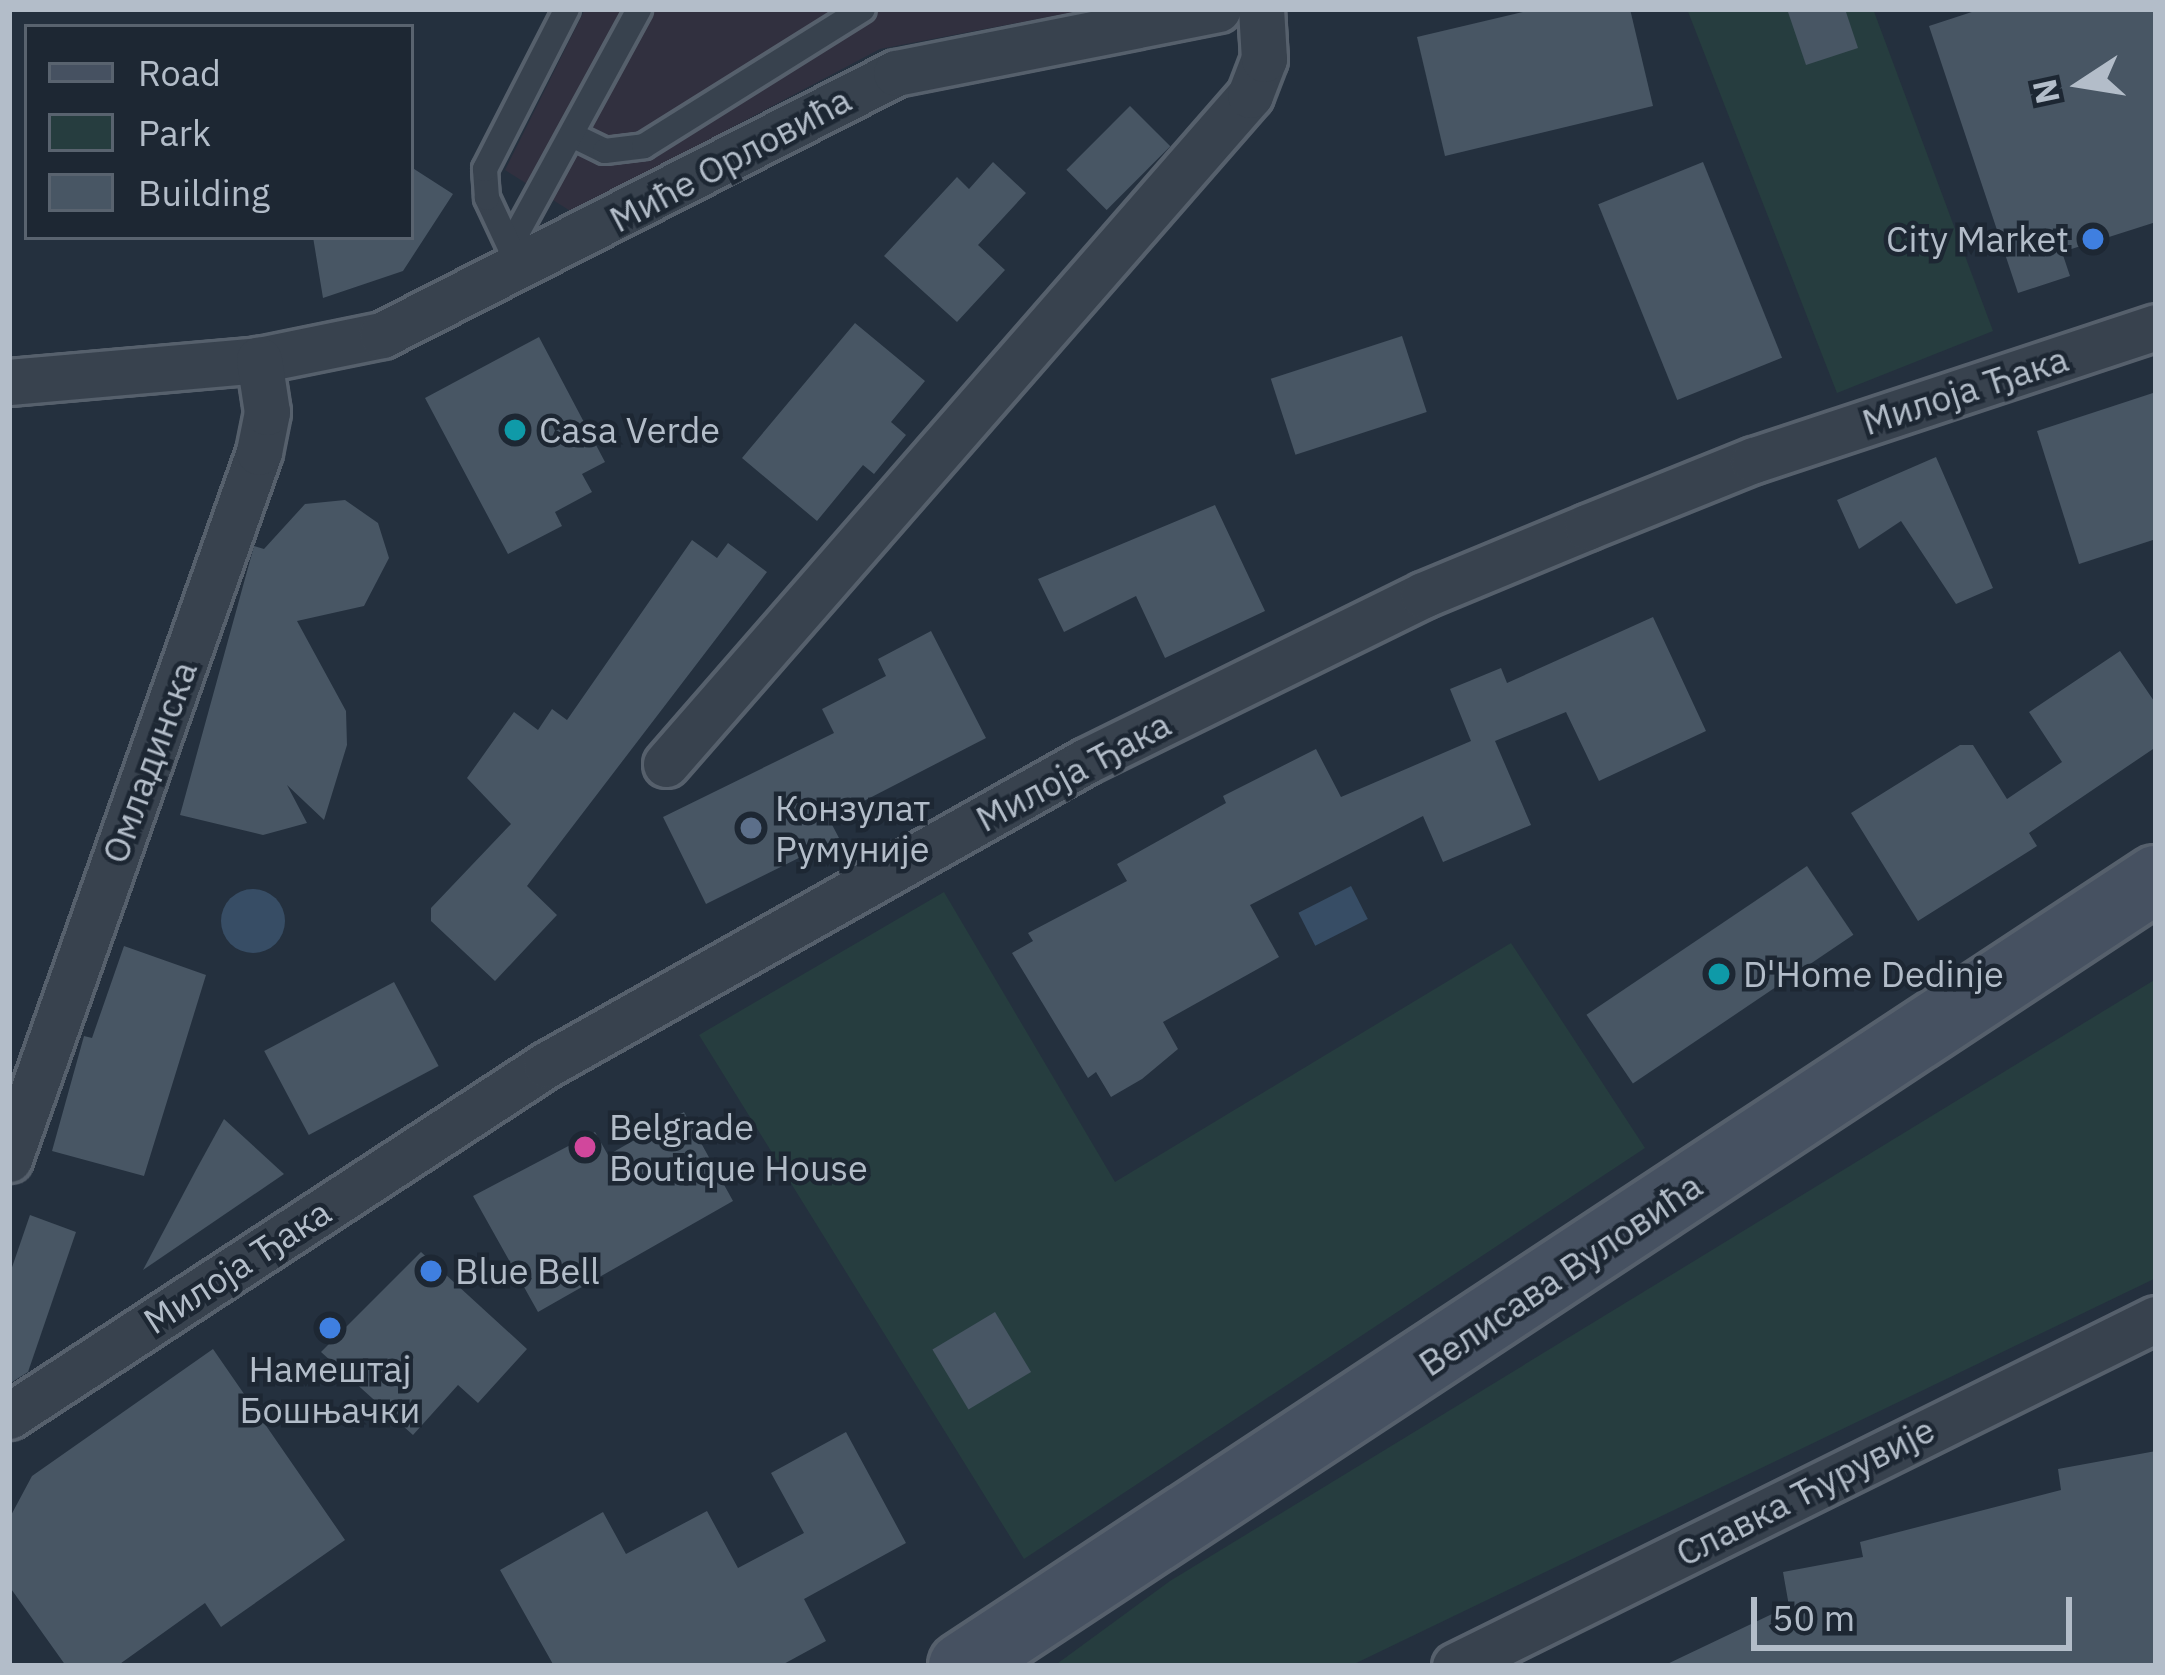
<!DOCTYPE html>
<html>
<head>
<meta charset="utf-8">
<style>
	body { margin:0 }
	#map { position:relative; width:2165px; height:1675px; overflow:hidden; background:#24303e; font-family:"IBM Plex Sans",sans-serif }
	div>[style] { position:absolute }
	.medical>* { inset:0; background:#31303f }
	.green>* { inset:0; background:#263d3f }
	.water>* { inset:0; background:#374d65; transform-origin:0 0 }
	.round { border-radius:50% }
	.building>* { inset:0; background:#485664; transform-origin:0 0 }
	.roads { filter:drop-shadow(3px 0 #56606c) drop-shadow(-3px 0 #56606c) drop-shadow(0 3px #56606c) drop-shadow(0 -3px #56606c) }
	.lane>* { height:24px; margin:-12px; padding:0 12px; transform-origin:12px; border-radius:12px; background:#38424e }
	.street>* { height:45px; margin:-22.5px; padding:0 22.5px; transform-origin:22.5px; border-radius:22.5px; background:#38424e }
	.secondary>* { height:66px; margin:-33px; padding:0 33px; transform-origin:33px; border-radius:33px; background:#465161 }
	.dots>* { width:33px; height:33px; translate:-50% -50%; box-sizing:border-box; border:6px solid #1d2733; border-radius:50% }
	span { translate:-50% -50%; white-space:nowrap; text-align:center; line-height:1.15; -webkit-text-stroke:9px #1d2733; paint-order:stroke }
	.street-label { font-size:36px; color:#b3bdc9 }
	.poi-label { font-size:36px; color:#b3bdc9 }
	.right { translate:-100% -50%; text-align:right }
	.left { translate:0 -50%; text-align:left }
	.frame { position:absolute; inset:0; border:12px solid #b3bdc9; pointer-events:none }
	.legend { position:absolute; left:24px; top:24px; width:390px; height:216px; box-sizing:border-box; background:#1d2733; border:3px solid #59636f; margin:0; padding:15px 21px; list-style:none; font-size:36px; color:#b3bdc9 }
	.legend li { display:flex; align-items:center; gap:24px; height:60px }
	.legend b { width:60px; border:3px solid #59636f }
	.north { position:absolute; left:2021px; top:24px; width:120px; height:120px; -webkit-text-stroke:9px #1d2733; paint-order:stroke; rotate:258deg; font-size:33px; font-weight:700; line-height:48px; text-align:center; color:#b3bdc9 }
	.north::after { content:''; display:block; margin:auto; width:42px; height:54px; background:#b3bdc9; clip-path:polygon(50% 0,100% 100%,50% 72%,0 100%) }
	.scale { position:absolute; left:1751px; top:1597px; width:321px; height:54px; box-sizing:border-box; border:6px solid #b3bdc9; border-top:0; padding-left:15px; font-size:36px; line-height:42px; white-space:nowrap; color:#b3bdc9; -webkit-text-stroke:9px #1d2733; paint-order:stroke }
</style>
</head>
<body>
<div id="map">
	<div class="medical">
		<div style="clip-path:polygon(585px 9px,1091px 9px,880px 49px,572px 212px,505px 170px)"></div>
	</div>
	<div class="green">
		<div style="clip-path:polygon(1687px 9px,1873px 9px,1993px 331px,1837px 393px)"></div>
		<div style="clip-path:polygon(944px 892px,1115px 1182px,1511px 943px,1645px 1148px,1024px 1559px,699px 1035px)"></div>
		<div style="clip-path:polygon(2156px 979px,2156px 1278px,1350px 1666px,1054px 1666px,1170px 1581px)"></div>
	</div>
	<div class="water">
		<div style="left:1351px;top:886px;width:37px;height:59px;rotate:63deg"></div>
		<div class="round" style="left:221px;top:889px;width:64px;height:64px"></div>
	</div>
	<div class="building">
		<div style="clip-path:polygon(1535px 9px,1630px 9px,1653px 106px,1445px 156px,1417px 37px)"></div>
		<div style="clip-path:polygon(1787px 9px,1845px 9px,1858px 48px,1806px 65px)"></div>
		<div style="clip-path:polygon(1981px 9px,2156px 9px,2156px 222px,2062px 252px,2070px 276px,2018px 293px,1929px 26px)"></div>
		<div style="left:1130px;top:106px;width:57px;height:90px;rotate:45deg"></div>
		<div style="clip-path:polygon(993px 162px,1026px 193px,978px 245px,1005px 270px,957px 322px,884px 256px,957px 177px,969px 189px)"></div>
		<div style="left:1703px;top:162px;width:211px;height:113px;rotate:68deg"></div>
		<div style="clip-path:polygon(411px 167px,453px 194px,403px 271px,323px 298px,313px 237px,411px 237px)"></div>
		<div style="clip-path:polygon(855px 323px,925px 381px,891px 422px,906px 435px,874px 474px,863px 465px,817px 521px,742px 458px)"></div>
		<div style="left:1402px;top:336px;width:80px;height:138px;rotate:72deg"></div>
		<div style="clip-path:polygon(539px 337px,605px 462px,582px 474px,592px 492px,555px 512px,562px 526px,508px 554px,425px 398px)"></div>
		<div style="clip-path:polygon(2156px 392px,2156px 539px,2079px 564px,2037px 431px)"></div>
		<div style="clip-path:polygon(1936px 457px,1993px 588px,1956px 604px,1901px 521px,1859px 549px,1837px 500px)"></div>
		<div style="clip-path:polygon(345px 500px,378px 523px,389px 558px,364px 606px,297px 621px,346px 711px,347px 745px,324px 820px,287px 785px,307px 823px,263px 835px,180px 815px,254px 546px,264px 549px,305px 504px)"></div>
		<div style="clip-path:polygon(1215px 505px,1265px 611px,1165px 658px,1136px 596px,1064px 632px,1038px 579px)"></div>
		<div style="clip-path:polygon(692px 540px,717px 558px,728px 543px,767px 572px,527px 886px,557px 915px,495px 981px,431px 921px,431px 908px,511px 824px,467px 778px,514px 712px,538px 730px,552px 709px,567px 720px)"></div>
		<div style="clip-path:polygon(1653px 617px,1706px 731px,1599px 781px,1566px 712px,1495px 741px,1531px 825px,1443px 862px,1423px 816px,1250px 905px,1279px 957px,1163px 1022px,1178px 1049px,1142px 1079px,1111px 1097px,1096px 1072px,1088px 1078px,1012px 953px,1033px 941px,1028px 933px,1127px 881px,1117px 864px,1226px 803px,1223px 796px,1316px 749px,1341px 797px,1471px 741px,1450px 689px,1501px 668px,1507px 683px)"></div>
		<div style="clip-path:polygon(931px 631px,986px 738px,829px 819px,839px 838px,706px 904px,663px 817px,834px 733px,822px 709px,886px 676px,878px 659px)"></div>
		<div style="clip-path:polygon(2120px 651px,2156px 704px,2156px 747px,2029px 833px,2037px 846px,1918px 921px,1851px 813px,1960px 745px,1973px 745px,2007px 799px,2062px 762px,2029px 712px)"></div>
		<div style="left:1807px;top:866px;width:83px;height:266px;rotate:56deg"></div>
		<div style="clip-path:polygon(124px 946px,206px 975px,144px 1176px,52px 1151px,84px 1036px,92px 1038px)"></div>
		<div style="left:394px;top:982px;width:95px;height:147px;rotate:62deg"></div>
		<div style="clip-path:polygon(684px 1112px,733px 1201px,538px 1312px,473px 1196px,595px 1132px,608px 1155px)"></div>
		<div style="clip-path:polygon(224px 1119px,284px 1174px,143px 1270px,196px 1170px)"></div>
		<div style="clip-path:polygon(30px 1215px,76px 1232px,28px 1372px,9px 1384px,9px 1276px)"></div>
		<div style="clip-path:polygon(421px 1252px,527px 1349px,478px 1403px,458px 1385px,413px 1435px,321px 1352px)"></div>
		<div style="left:995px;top:1312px;width:70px;height:73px;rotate:59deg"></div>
		<div style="clip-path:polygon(213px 1349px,345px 1540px,221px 1627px,205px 1603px,117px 1666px,66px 1666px,9px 1586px,9px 1519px,32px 1476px)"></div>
		<div style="clip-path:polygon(846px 1432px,906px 1543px,804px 1599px,826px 1641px,780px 1666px,554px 1666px,500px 1570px,603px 1512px,626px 1554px,707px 1511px,738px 1568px,804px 1533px,771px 1473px)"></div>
		<div style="clip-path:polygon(2156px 1451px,2156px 1666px,1663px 1666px,1789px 1606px,1783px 1572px,1863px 1557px,1860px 1542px,2061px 1490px,2058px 1469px)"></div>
	</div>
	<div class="roads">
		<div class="lane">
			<div style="left:574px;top:136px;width:34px;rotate:26deg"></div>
			<div style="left:605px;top:151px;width:39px;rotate:-7deg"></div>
			<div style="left:644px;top:146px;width:258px;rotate:-32deg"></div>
			<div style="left:510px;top:246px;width:270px;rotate:-61.4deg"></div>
			<div style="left:521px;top:271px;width:81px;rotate:-115deg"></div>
			<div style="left:487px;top:198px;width:29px;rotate:-94deg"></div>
			<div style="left:485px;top:169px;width:180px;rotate:-62.9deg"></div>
		</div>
		<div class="street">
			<div style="left:9px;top:382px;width:251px;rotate:-5deg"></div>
			<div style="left:259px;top:360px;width:126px;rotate:-11.5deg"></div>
			<div style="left:382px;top:335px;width:577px;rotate:-27.01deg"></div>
			<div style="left:896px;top:73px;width:328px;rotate:-11.2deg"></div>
			<div style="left:666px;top:764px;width:888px;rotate:-48.88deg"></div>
			<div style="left:1250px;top:95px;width:39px;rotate:-69deg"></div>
			<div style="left:1264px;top:59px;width:50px;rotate:-93.4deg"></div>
			<div style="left:9px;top:1159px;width:750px;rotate:-70.53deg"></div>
			<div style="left:259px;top:452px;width:41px;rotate:-78.7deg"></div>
			<div style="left:267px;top:412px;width:53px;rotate:-98.7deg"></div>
			<div style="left:9px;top:1416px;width:642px;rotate:-33.17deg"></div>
			<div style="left:546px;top:1065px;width:620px;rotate:-29.38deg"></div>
			<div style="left:1086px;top:761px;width:376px;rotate:-26.2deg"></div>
			<div style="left:1423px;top:595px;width:178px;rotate:-22.5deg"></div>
			<div style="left:1587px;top:527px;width:180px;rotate:-21.9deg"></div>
			<div style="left:1754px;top:460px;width:423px;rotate:-18.3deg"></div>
			<div style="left:1455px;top:1666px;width:782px;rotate:-26.34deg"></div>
		</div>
		<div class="secondary">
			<div style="left:962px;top:1666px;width:1430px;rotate:-33.39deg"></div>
		</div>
	</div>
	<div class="dots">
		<div style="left:2093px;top:239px;background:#3f7fe0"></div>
		<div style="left:515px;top:430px;background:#0f9aa8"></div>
		<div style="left:751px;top:828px;background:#5c6f8a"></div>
		<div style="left:1719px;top:974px;background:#0f9aa8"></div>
		<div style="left:585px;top:1147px;background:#d1479c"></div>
		<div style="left:431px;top:1271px;background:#3f7fe0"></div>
		<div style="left:330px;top:1328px;background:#3f7fe0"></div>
	</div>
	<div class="street-label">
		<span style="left:730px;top:159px;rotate:-28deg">Миће Орловића</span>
		<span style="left:1965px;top:390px;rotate:-18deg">Милоја Ђака</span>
		<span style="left:149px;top:762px;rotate:-70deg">Омладинска</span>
		<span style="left:1073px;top:771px;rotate:-28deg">Милоја Ђака</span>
		<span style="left:237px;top:1266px;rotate:-33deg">Милоја Ђака</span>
		<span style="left:1560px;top:1274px;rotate:-34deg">Велисава Вуловића</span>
		<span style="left:1805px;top:1491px;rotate:-27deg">Славка Ћурувије</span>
	</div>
	<div class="poi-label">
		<span class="right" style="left:2069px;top:239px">City Market</span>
		<span class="left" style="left:539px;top:430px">Casa Verde</span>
		<span class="left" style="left:775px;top:828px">Конзулат<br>Румуније</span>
		<span class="left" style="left:1743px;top:974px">D'Home Dedinje</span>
		<span class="left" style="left:609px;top:1147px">Belgrade<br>Boutique House</span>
		<span class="left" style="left:455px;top:1271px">Blue Bell</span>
		<span style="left:330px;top:1389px">Намештај<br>Бошњачки</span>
	</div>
	<div class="frame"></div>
	<ul class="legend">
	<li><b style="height:15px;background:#465161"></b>Road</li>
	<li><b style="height:33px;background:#263d3f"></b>Park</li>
	<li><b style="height:33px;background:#485664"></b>Building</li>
	</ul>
	<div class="north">N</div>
	<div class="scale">50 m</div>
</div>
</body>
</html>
